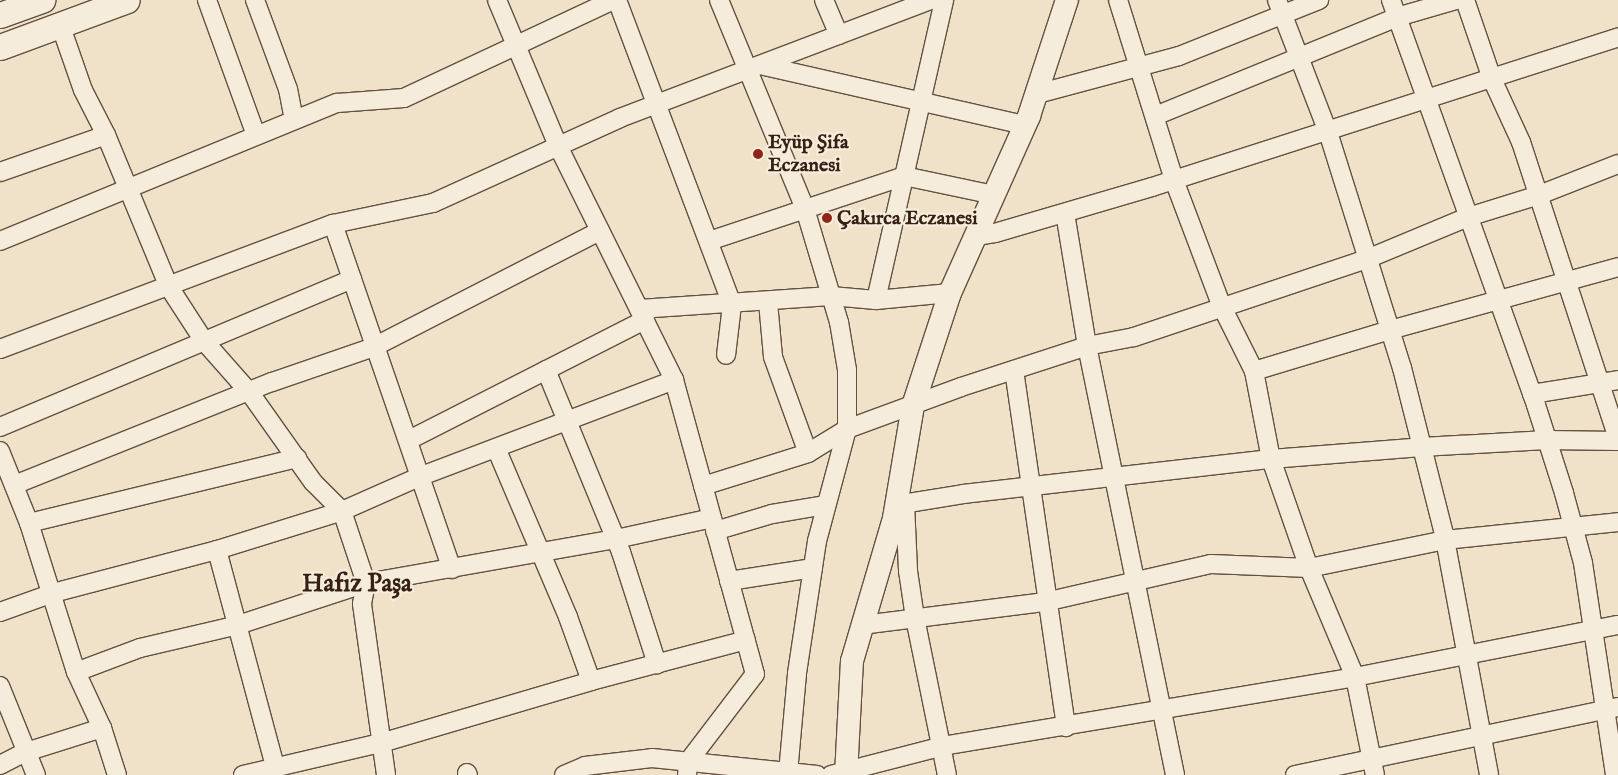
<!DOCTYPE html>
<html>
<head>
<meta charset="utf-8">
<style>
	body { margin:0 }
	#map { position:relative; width:1618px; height:775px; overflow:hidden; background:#f0e2c8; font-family:"IM FELL English",serif }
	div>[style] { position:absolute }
	.roads { filter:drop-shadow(1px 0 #645040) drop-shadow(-1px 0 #645040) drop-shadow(0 1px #645040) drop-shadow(0 -1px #645040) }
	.minor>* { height:18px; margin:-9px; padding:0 9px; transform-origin:9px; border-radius:9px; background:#f5ecdb }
	.tertiary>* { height:22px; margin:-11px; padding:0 11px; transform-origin:11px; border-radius:11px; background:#f5ecdb }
	.secondary>* { height:25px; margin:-12.5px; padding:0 12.5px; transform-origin:12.5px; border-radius:12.5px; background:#f5ecdb }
	.dots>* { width:14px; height:14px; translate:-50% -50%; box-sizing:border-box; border:2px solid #f5ecdb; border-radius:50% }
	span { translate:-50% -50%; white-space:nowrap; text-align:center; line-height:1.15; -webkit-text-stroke:4.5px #f5ecdb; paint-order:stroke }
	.poi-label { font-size:20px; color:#352013; font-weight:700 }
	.left { translate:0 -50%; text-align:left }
	.district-label { font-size:25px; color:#352013; font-weight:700 }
</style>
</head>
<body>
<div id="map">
	<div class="roads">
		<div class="minor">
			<div style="left:207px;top:0;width:144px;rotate:70.1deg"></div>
			<div style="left:255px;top:0;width:95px;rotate:69.7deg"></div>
			<div style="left:288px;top:89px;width:31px;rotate:79deg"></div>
			<div style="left:497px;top:0;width:158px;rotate:67.3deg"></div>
			<div style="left:558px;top:146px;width:261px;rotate:63.6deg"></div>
			<div style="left:674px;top:380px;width:305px;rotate:74.6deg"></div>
			<div style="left:755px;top:674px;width:111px;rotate:127.3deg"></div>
			<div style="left:688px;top:762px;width:13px;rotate:94deg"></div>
			<div style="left:617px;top:0;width:326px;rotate:69.3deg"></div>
			<div style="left:732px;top:305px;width:50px;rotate:96.8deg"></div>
			<div style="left:719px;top:0;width:226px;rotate:67.6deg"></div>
			<div style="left:805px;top:209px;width:118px;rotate:73.3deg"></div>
			<div style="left:839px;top:322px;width:49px;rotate:80.5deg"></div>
			<div style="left:847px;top:370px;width:59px;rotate:90deg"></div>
			<div style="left:847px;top:429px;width:116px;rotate:105deg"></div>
			<div style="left:817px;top:541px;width:134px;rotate:98.6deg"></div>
			<div style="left:797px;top:674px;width:98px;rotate:95.2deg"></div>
			<div style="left:824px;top:0;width:38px;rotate:67deg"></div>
			<div style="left:1118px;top:0;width:189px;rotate:72.7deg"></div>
			<div style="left:1174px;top:180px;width:136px;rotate:69.3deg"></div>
			<div style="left:1222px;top:307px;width:72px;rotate:63.4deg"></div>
			<div style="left:1254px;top:371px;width:90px;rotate:79.1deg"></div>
			<div style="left:1271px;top:459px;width:115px;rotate:70.8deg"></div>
			<div style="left:1309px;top:568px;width:118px;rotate:67.1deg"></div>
			<div style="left:1355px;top:677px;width:100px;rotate:78.5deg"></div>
			<div style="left:1277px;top:0;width:142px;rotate:68.9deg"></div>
			<div style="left:1328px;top:132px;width:247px;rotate:72.6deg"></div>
			<div style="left:1402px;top:368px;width:171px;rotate:75.8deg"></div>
			<div style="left:1444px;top:534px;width:245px;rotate:79.4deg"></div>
			<div style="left:1391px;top:0;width:430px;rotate:70.3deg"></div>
			<div style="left:1536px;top:405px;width:92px;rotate:72.3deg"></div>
			<div style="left:1564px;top:493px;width:73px;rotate:74.8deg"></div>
			<div style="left:1583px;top:563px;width:214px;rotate:81.4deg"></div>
			<div style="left:1465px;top:0;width:83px;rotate:71.1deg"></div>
			<div style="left:1492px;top:79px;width:69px;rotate:65.3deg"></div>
			<div style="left:1521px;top:142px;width:312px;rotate:71.9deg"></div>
			<div style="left:60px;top:24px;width:70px;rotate:70.8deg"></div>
			<div style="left:83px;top:90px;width:51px;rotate:62.9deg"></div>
			<div style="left:106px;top:135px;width:165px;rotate:67.5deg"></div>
			<div style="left:169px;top:287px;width:64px;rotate:57.1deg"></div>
			<div style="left:204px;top:341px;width:69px;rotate:48.5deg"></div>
			<div style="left:250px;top:393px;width:109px;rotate:54.7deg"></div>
			<div style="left:313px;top:482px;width:41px;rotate:45deg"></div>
			<div style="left:342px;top:511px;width:76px;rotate:71.6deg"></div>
			<div style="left:366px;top:583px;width:21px;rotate:101deg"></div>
			<div style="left:362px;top:604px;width:173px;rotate:82deg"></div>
			<div style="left:760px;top:65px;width:272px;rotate:12.8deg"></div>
			<div style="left:1037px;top:94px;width:147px;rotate:-15deg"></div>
			<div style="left:1179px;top:56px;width:151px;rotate:-21.8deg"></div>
			<div style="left:1155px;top:116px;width:261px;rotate:-22.2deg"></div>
			<div style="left:1397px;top:17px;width:61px;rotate:-16.1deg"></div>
			<div style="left:0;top:172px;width:112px;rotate:-19.2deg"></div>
			<div style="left:1065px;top:213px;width:135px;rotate:80.6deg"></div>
			<div style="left:1087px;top:346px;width:438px;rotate:78.4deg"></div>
			<div style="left:333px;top:224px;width:365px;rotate:71deg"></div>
			<div style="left:976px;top:236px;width:19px;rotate:-9deg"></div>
			<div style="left:995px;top:233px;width:164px;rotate:-16.3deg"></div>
			<div style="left:1152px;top:187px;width:490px;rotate:-17.8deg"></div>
			<div style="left:0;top:241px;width:364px;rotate:-22.3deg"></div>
			<div style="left:337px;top:103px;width:67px;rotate:-4.3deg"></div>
			<div style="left:404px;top:98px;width:231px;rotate:-25.1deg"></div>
			<div style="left:709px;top:241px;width:206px;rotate:-18.4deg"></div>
			<div style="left:904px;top:176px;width:92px;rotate:11.9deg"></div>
			<div style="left:876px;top:300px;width:308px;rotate:-77.2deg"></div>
			<div style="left:768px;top:302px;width:55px;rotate:84.8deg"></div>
			<div style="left:773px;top:357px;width:102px;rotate:70deg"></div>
			<div style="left:639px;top:309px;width:192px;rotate:-3.9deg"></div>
			<div style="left:831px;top:296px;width:45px;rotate:5.1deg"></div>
			<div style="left:876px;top:300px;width:74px;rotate:-5.4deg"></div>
			<div style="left:0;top:349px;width:356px;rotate:-20.6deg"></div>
			<div style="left:333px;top:224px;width:102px;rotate:-11.9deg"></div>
			<div style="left:433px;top:203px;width:205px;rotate:-24.4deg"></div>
			<div style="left:620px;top:118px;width:332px;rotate:-20.8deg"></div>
			<div style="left:546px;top:370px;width:197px;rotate:67.6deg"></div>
			<div style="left:621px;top:552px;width:118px;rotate:72.2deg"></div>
			<div style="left:1014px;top:370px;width:361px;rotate:81.7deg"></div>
			<div style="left:1254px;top:371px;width:142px;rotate:-16.8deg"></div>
			<div style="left:1390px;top:330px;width:237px;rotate:-15.4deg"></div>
			<div style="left:1532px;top:394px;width:87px;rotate:-9.2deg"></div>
			<div style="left:0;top:427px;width:382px;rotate:-22.8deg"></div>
			<div style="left:409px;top:440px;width:265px;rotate:-27deg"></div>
			<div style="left:496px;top:448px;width:184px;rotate:66.9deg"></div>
			<div style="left:568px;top:617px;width:68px;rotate:70.2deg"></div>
			<div style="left:0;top:451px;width:78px;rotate:68.1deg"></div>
			<div style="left:29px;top:523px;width:156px;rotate:72.5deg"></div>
			<div style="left:76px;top:672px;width:62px;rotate:65.1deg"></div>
			<div style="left:102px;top:728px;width:49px;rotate:72.3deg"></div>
			<div style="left:14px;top:485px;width:278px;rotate:-21.8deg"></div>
			<div style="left:272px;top:382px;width:108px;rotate:-18.9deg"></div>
			<div style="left:374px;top:347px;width:254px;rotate:-27.2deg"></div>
			<div style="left:703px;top:486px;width:110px;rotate:-17.4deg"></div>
			<div style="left:808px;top:453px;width:46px;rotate:-31.6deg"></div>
			<div style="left:847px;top:429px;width:121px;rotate:-20.2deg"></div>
			<div style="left:961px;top:387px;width:133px;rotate:-18deg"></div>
			<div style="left:1087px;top:346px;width:48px;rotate:-10.8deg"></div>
			<div style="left:1134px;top:337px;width:246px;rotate:-18.5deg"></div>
			<div style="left:1367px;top:259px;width:109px;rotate:-22.6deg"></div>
			<div style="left:1468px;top:217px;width:74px;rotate:-17.2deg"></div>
			<div style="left:1539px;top:195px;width:85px;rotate:-21.4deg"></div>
			<div style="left:905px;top:504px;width:67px;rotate:87.4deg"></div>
			<div style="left:908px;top:571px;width:48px;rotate:81.5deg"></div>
			<div style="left:915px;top:618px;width:160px;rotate:78.5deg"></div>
			<div style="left:896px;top:505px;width:68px;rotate:-9.3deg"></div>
			<div style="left:963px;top:494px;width:310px;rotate:-6.5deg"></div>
			<div style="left:1271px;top:459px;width:151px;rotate:-4.5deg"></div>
			<div style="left:1422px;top:447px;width:125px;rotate:-3.2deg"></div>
			<div style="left:1547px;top:440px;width:71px;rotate:0.8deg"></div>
			<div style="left:29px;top:523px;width:276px;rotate:-13.6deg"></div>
			<div style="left:715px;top:531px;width:59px;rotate:-16.6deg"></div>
			<div style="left:772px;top:514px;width:55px;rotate:-9.5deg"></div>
			<div style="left:217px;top:550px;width:225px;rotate:75deg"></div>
			<div style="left:729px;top:581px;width:85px;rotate:-8.8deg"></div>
			<div style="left:0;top:612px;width:56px;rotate:-19.7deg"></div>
			<div style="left:53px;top:593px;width:170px;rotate:-14.7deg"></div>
			<div style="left:217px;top:550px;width:131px;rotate:-17.3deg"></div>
			<div style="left:342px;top:511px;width:84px;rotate:-23.8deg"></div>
			<div style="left:419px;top:477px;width:273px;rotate:-20.8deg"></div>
			<div style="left:862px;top:625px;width:184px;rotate:-7.2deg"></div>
			<div style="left:1045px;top:602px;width:170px;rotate:-12.9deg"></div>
			<div style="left:1211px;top:564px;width:98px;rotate:2.3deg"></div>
			<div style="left:1309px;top:568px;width:139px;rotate:-11.6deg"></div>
			<div style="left:1445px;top:540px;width:174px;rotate:-5.9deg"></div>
			<div style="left:76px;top:672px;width:68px;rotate:-20.6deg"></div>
			<div style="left:140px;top:648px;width:101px;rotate:-13.2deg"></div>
			<div style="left:238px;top:625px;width:135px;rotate:-18.2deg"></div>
			<div style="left:366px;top:583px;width:254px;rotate:-10deg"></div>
			<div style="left:616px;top:539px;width:98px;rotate:-12.3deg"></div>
			<div style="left:0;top:686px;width:96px;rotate:68deg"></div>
			<div style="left:0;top:765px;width:29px;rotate:-27deg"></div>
			<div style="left:26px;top:752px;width:80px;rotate:-17.5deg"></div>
			<div style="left:467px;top:773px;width:2px;rotate:63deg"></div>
			<div style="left:243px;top:775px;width:142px;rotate:-13.1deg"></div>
			<div style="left:381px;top:743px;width:219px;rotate:-16.4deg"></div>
			<div style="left:591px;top:681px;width:160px;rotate:-14.8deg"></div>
			<div style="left:564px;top:775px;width:23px;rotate:-23deg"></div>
			<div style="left:585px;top:766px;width:67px;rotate:-6.8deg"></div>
			<div style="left:652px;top:758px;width:166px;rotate:5.9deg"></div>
			<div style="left:831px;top:775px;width:116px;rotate:-14.5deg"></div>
			<div style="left:943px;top:746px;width:418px;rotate:-9.5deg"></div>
			<div style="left:1355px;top:677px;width:268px;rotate:-11.2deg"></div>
			<div style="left:1295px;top:775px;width:330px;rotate:-11.9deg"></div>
		</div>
		<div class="tertiary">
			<div style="left:846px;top:775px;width:114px;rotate:-87deg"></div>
			<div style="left:852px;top:661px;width:149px;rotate:-73.6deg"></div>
			<div style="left:894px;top:518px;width:114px;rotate:-80.4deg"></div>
			<div style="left:913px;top:406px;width:119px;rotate:-71.9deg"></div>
			<div style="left:950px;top:293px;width:194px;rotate:-65.9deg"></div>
			<div style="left:1029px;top:116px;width:122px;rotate:-71.9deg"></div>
		</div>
		<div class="secondary">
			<div style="left:0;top:15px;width:45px;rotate:-19.7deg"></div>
			<div style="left:0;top:47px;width:135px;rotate:-20.3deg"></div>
		</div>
	</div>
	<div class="dots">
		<div style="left:758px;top:154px;background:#8f2418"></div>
		<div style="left:827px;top:218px;background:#8f2418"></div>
	</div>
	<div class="poi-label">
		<span class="left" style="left:768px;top:154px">Eyüp Şifa<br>Eczanesi</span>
		<span class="left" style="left:837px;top:218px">Çakırca Eczanesi</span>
	</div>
	<div class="district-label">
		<span style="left:357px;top:584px">Hafız Paşa</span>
	</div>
</div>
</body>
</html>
